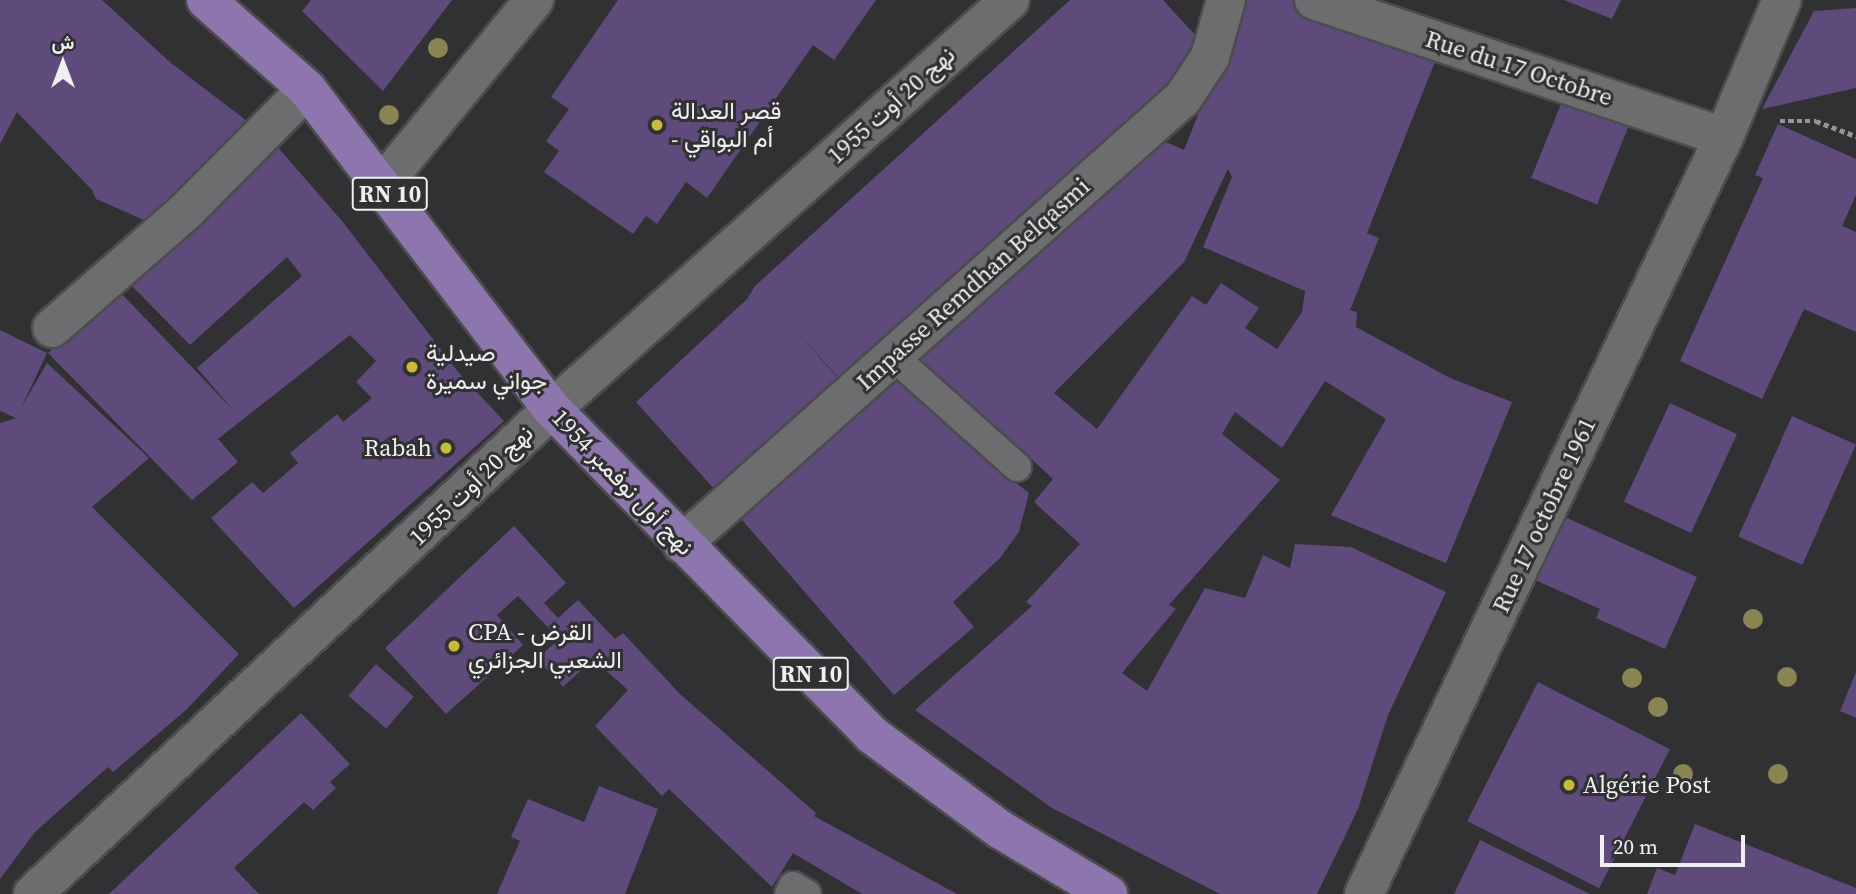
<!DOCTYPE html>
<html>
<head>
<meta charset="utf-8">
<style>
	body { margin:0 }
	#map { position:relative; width:1856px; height:894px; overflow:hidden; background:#313032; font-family:"Source Serif 4",Vazirmatn,serif }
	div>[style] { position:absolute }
	.building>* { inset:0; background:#5f4a7c; transform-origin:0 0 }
	.path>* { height:4.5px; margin-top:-2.25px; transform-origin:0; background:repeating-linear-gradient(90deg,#959496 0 5px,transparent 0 8.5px) }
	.roads { filter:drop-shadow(2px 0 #4c4b4d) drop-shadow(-2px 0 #4c4b4d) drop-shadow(0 2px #4c4b4d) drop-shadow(0 -2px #4c4b4d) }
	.service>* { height:28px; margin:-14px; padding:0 14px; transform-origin:14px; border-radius:14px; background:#6d6c6e }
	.minor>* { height:38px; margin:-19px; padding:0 19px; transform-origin:19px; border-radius:19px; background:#6d6c6e }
	.tertiary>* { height:38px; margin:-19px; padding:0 19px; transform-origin:19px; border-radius:19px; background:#6d6c6e }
	.primary>* { height:38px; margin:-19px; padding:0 19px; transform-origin:19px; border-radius:19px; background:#8d76ad }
	.trees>* { width:20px; height:20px; margin:-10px; border-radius:50%; background:#8a8453 }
	.dots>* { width:19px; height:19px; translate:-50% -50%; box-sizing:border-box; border:4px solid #313032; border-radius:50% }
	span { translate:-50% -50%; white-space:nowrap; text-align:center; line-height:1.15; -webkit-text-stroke:6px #313032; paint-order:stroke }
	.shield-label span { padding:2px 5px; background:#313032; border:2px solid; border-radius:5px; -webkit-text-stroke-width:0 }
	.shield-label { font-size:23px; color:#efeef0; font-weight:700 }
	.street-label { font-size:24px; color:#efeef0 }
	.poi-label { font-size:24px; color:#efeef0 }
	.left { translate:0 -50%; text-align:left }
	.right { translate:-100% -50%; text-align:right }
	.north { position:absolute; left:28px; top:28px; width:70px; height:70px; -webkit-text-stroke:5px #313032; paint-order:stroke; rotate:0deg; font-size:19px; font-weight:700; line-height:28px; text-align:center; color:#efeef0 }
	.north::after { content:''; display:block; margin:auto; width:24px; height:32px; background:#efeef0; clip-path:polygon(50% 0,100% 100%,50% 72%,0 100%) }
	.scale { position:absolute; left:1600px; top:835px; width:145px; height:32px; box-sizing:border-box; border:4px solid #efeef0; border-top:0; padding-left:9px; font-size:21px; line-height:24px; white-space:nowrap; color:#efeef0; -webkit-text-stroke:5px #313032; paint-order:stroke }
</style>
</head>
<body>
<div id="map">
	<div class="building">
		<div style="clip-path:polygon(0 0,102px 0,171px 63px,247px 121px,153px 224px,96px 199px,92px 190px,17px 112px,0 144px)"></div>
		<div style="clip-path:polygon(311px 0,452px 0,383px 91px,302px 11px)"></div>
		<div style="clip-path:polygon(618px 0,876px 0,834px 60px,813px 45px,707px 198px,686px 182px,657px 224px,646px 216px,633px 234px,544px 172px,559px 151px,546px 141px,569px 109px,551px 97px)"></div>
		<div style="clip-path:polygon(1070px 0,1163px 0,1207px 48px,840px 379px,793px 328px,839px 379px,716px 491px,636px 402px,747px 299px,755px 286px)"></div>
		<div style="clip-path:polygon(evenodd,1244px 0,1303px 0,1440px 49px,1367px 233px,1379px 238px,1350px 310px,1357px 312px,1356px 327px,1450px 378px,1512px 402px,1446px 563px,1331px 515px,1386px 419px,1325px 381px,1282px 448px,1235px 412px,1222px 434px,1280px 480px,1169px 605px,1176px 609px,1122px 673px,1147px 691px,1205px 588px,1245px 598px,1263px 555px,1290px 568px,1295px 544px,1351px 547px,1446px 592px,1388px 715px,1358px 809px,1317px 894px,1220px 894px,1052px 808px,915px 710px,1032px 606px,1026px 602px,1080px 544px,1034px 502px,1053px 479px,1024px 452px,1020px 456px,918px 363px,1091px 207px,1085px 206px,1157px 138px,1184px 150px,1244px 0,1228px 169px,1232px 177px,1203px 247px,1305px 291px,1302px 312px,1277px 349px,1245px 328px,1259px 308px,1221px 283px,1206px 305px,1192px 296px,1097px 429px,1054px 393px,1184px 262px,1228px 169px)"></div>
		<div style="clip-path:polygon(1564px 0,1621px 0,1612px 19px)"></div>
		<div style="clip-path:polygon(1856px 8px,1856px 88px,1762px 109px,1814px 11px)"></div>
		<div style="left:1563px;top:99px;width:71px;height:85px;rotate:22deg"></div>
		<div style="clip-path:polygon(1778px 124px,1856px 159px,1856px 195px,1842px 226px,1856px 232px,1856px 332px,1804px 309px,1762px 399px,1680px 361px,1763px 178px,1755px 175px)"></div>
		<div style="clip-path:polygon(275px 144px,342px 221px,459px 373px,504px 421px,294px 608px,211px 518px,252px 482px,263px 493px,298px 463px,290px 453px,337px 414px,343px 422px,372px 398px,356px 382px,376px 361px,350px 335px,218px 439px,238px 462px,192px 500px,48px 353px,117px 289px,234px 411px,197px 368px,302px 276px,287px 257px,190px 345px,130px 284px)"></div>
		<div style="clip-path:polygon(0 330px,47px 353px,21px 408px,47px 363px,149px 458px,92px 507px,239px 654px,186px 710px,113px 772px,108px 767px,35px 832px,0 879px,0 423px,16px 418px,0 411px)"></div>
		<div style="clip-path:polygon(900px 376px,963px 441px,1029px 493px,1019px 532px,1000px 558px,953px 602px,974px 627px,894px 695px,737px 514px,786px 468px,819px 450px)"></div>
		<div style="left:1670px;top:403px;width:74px;height:109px;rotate:25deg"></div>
		<div style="left:1792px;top:416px;width:70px;height:132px;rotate:24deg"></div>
		<div style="clip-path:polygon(1563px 516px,1697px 577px,1665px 649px,1596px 618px,1600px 609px,1535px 580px)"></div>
		<div style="clip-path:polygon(514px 526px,566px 583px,544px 603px,558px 618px,578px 600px,615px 639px,623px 633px,680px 694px,816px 813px,814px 816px,957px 894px,862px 894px,793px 853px,772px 887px,669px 789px,662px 796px,595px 726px,628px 690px,593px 659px,563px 687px,537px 659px,559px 639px,518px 596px,497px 615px,523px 645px,446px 714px,385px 648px)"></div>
		<div style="left:376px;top:664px;width:50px;height:42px;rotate:41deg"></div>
		<div style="clip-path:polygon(1856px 672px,1856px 718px,1840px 711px)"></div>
		<div style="left:1538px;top:682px;width:148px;height:156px;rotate:27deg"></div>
		<div style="clip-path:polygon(301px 713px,350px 764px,330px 782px,336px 788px,313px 810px,304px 802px,234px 868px,259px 894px,109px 894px)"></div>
		<div style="clip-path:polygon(599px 786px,658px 809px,625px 894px,497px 894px,520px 841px,511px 837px,528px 799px,584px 822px)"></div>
		<div style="clip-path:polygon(1695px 824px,1856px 888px,1856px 894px,1647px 894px,1657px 868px,1675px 875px)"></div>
		<div style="clip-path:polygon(1480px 840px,1590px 894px,1454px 894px)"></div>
	</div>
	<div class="path">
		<div style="left:1780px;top:121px;width:36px"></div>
		<div style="left:1816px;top:121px;width:43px;rotate:20.6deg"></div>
	</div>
	<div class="roads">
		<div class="service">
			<div style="left:894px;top:357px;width:165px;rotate:41.8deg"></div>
			<div style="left:789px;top:894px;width:9px;rotate:-63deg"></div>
			<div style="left:793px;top:886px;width:16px;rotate:30deg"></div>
		</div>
		<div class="minor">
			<div style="left:1314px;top:0;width:432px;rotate:18.5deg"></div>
			<div style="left:52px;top:328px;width:178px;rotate:-41.1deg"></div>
			<div style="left:186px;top:211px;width:172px;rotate:-45.2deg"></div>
			<div style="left:682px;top:544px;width:671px;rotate:-41.68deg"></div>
			<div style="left:1183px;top:98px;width:49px;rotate:-56.6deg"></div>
			<div style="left:1210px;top:57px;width:59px;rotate:-74.3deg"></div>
			<div style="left:1364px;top:894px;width:838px;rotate:-64.57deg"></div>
			<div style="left:1724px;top:137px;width:149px;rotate:-67.1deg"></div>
		</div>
		<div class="tertiary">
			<div style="left:383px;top:184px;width:238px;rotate:-50.6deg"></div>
			<div style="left:33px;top:894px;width:710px;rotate:-43.06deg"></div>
			<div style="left:552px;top:409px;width:614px;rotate:-41.77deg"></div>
		</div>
		<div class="primary">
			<div style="left:206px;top:0;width:135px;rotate:41.4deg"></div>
			<div style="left:307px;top:89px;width:403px;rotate:52.6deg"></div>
			<div style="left:552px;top:409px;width:457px;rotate:45.5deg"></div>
			<div style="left:872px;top:735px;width:160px;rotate:36.4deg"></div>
			<div style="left:1001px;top:830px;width:125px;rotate:30.9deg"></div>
		</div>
	</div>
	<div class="trees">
		<div style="left:438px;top:48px"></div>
		<div style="left:389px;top:115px"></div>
		<div style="left:1753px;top:619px"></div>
		<div style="left:1787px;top:677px"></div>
		<div style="left:1632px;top:678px"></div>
		<div style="left:1658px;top:707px"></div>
		<div style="left:1683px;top:774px"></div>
		<div style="left:1778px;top:774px"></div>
	</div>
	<div class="dots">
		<div style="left:657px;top:125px;background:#c9ba3a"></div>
		<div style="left:412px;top:367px;background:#c9ba3a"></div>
		<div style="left:446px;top:448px;background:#c9ba3a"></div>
		<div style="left:454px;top:646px;background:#c9ba3a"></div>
		<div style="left:1569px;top:785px;background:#c9ba3a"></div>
	</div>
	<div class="shield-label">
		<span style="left:390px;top:194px">RN 10</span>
		<span style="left:811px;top:674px">RN 10</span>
	</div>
	<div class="street-label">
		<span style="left:1519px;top:68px;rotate:18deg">Rue du 17 Octobre</span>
		<span style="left:891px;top:105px;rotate:-42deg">نهج 20 أوت 1955</span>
		<span style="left:973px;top:284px;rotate:-42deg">Impasse Remdhan Belqasmi</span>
		<span style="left:623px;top:482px;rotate:46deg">نهج أول نوفمبر 1954</span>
		<span style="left:471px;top:485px;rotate:-44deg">نهج 20 أوت 1955</span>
		<span style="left:1544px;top:515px;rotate:-65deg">Rue 17 octobre 1961</span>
	</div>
	<div class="poi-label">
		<span class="left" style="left:671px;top:125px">قصر العدالة<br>- أم البواقي</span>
		<span class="left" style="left:426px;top:367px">صيدلية<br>جواني سميرة</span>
		<span class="right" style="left:432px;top:448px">Rabah</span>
		<span class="left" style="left:468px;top:646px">CPA - القرض<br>الشعبي الجزائري</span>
		<span class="left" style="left:1583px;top:785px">Algérie Post</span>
	</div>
	<div class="north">ش</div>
	<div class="scale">20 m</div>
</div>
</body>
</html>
